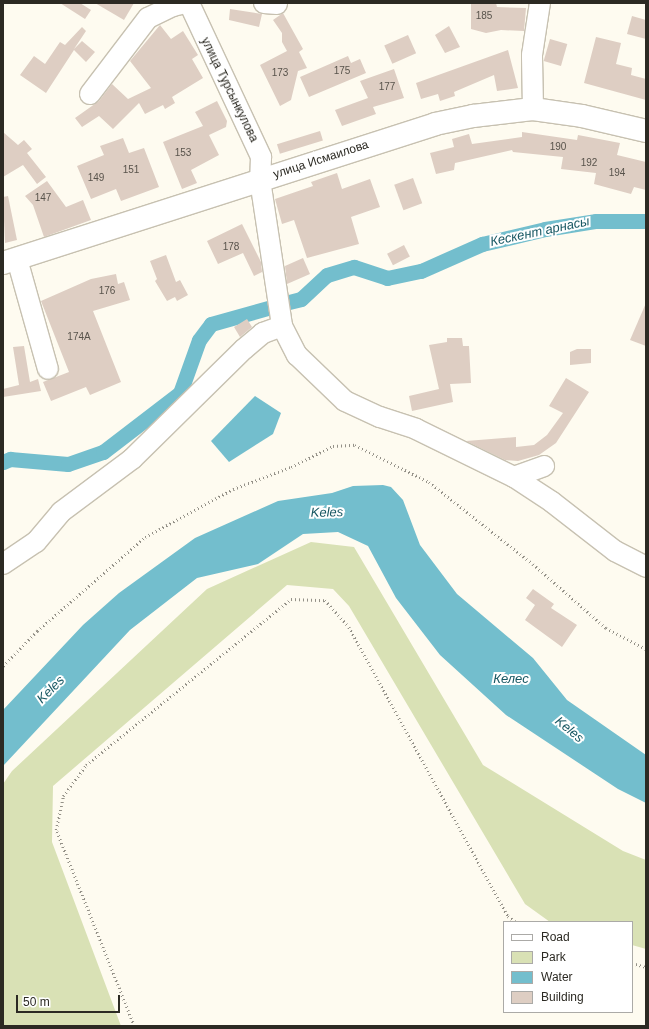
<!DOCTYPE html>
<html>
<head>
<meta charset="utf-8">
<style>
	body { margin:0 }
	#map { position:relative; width:649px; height:1029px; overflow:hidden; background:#fefbf0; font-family:Helvetica,sans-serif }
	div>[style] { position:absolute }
	.green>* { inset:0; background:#d9e1b5 }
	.water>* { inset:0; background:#73becd }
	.canal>* { height:15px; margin:-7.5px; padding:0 7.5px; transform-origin:7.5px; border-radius:7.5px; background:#73becd }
	.building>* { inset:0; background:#decec3; transform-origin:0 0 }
	.path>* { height:2.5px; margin-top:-1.25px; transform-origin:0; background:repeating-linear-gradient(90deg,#949188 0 1px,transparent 0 4px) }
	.roads { filter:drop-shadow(1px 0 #c7c1b1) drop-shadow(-1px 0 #c7c1b1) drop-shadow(0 1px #c7c1b1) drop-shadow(0 -1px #c7c1b1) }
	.minor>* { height:20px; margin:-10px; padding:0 10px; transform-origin:10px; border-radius:10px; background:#fff }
	.major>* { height:22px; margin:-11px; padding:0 11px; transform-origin:11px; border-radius:11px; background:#fff }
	span { translate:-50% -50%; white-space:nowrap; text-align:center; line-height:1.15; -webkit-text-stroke:4px #fff; paint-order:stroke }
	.number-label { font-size:10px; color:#58534b }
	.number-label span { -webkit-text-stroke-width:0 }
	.street-label { font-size:12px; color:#2c2a23 }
	.water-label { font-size:13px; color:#175762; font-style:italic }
	.frame { position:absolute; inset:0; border:4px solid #2c2a23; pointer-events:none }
	.legend { position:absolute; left:503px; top:921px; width:130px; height:92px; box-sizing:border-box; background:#fff; border:1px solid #abaaa7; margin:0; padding:5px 7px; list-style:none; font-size:12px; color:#2c2a23 }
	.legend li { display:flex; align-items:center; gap:8px; height:20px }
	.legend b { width:20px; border:1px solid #abaaa7 }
	.scale { position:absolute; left:16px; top:995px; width:104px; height:18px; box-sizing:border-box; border:2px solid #2c2a23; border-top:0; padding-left:5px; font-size:12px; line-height:14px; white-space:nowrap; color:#2c2a23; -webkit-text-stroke:3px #fff; paint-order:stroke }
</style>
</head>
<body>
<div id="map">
	<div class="green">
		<div style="clip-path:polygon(311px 542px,354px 547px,483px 765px,623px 851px,646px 860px,646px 949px,632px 945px,632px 922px,550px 922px,525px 904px,349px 606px,333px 589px,287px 585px,53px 786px,52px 842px,121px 1026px,3px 1026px,3px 784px,12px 771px,207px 589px)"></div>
	</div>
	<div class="water">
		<div style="clip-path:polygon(255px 396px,281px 413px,273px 434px,229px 462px,211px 441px)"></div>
		<div style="clip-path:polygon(383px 485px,391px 487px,403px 500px,420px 545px,457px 594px,533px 658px,567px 700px,646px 755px,646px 803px,618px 789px,506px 715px,440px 655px,396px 598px,368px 546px,338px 532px,303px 534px,258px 564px,197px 578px,130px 630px,3px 766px,3px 710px,83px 625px,119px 593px,195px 538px,278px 501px,332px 493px,353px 486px)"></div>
	</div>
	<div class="canal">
		<div style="left:285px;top:303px;width:16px;rotate:-14deg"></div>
		<div style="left:301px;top:299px;width:35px;rotate:-43deg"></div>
		<div style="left:327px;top:275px;width:28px;rotate:-17deg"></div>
		<div style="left:354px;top:267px;width:35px;rotate:18deg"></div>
		<div style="left:387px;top:278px;width:35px;rotate:-12deg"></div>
		<div style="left:421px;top:271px;width:67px;rotate:-23.9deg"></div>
		<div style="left:482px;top:244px;width:65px;rotate:-13.4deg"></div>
		<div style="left:545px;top:229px;width:52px;rotate:-8.9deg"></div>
		<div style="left:596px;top:221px;width:50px"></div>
		<div style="left:3px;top:462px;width:8px;rotate:-23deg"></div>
		<div style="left:10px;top:459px;width:58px;rotate:4.9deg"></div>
		<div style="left:68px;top:464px;width:37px;rotate:-19deg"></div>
		<div style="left:103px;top:452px;width:97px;rotate:-37.5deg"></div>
		<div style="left:180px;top:393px;width:56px;rotate:-70.3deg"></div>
		<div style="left:199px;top:340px;width:20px;rotate:-53deg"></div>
		<div style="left:211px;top:324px;width:66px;rotate:-15.7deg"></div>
	</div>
	<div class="building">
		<div style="clip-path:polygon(60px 3px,80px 3px,91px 10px,85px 19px)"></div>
		<div style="clip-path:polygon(95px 3px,134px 3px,124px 20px)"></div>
		<div style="clip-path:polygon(471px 3px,496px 3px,497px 7px,526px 8px,524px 31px,501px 30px,486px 33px,471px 29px)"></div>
		<div style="clip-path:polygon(230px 9px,262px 14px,259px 27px,229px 20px)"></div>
		<div style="clip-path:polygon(283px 13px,303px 49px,299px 52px,307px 68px,298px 71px,291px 100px,280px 106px,260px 65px,287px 51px,282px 42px,282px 33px,273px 20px)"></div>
		<div style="clip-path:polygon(632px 16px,646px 20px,646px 39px,627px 34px)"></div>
		<div style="clip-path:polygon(160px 25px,171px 39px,183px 31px,198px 55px,192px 59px,203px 78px,172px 97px,175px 103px,165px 109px,163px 105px,145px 114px,139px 103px,113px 129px,99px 116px,82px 127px,75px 118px,99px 101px,112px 84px,128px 99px,151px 88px,130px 61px)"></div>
		<div style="clip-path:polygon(449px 26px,460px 47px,445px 53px,435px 35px)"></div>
		<div style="clip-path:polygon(82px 27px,86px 31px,74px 49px,82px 41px,95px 52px,86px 62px,74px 50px,46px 93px,20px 75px,34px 56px,45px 64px,60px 42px,65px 45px)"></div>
		<div style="left:408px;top:35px;width:20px;height:26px;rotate:66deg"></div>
		<div style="clip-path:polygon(596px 37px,621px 43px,616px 64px,632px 68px,631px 75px,646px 79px,646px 100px,584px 83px)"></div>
		<div style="left:550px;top:39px;width:18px;height:23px;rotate:16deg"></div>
		<div style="clip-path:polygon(508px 50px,518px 88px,497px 91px,494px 75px,454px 92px,455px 96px,440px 101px,438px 94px,421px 99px,416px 83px)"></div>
		<div style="clip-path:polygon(348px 56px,351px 63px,360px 59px,366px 73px,309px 97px,300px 77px)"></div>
		<div style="clip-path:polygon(394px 69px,404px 98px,373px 107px,376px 114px,342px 126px,335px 110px,368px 98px,360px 81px)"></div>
		<div style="clip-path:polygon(217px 101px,227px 121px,226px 127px,209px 135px,219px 155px,191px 170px,197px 183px,182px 189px,163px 142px,203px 126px,195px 112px)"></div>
		<div style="left:320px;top:131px;width:10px;height:45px;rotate:73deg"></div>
		<div style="clip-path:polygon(3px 132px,18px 145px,24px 140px,32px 149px,27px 153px,46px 177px,37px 184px,23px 165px,3px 177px)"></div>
		<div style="clip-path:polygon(522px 132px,577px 140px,578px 135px,620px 143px,617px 155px,646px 162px,646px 190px,634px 187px,631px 194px,594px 184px,596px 173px,561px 169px,563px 157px,513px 152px,512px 150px,455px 163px,454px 170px,436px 174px,430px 153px,454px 147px,452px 139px,469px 134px,472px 144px,522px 137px)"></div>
		<div style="clip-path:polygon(123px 138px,129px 153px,144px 148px,159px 187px,121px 201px,116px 189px,91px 199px,77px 166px,104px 155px,100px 146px)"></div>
		<div style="clip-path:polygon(337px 173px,342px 189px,370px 179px,380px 207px,351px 217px,359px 244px,307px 258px,294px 220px,282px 224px,275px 199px,313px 186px,311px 182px)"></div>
		<div style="left:413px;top:178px;width:27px;height:20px;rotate:70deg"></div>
		<div style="clip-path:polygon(47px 181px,66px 207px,83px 200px,91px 220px,44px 237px,33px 205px,25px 196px)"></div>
		<div style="clip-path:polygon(8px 196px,17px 240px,5px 243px,3px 197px)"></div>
		<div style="clip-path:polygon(242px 224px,261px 262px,262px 272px,254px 276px,243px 253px,218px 264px,207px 241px)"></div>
		<div style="left:404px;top:245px;width:13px;height:19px;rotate:63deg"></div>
		<div style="clip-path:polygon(166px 255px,176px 282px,180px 280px,188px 295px,177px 301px,175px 297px,167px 301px,155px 281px,157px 279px,150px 261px)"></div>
		<div style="clip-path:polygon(303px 258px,310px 274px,287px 284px,285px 266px)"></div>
		<div style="clip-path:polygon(116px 274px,118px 284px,124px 282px,130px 300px,93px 311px,121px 382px,90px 395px,86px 387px,51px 401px,43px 382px,69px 372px,41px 301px,91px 279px)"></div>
		<div style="clip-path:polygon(646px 303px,646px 346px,630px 340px)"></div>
		<div style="clip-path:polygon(247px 319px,252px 327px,240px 337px,234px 327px)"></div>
		<div style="clip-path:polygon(447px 338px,462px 338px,463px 346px,469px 346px,471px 383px,450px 384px,453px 402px,412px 411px,409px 396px,439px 389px,429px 345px,447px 342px)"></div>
		<div style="clip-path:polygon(24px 346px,30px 382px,38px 379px,41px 391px,3px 397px,3px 389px,19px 385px,13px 347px)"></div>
		<div style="clip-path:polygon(577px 349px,591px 349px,591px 363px,570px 365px,570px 352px)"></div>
		<div style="clip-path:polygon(566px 378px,589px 392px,556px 443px,539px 455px,518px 461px,505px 460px,466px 441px,516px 437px,516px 447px,534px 445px,547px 435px,563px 413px,549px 406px)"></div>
		<div style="clip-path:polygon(533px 589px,554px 604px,551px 608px,577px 625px,562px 647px,525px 620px,535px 605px,526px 598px)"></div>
	</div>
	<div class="path">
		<div style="left:3px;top:666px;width:49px;rotate:-45.8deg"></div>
		<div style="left:37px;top:631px;width:143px;rotate:-41deg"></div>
		<div style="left:145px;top:537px;width:100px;rotate:-28.6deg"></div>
		<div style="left:233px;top:489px;width:62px;rotate:-20.8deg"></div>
		<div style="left:291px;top:467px;width:47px;rotate:-26.6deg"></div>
		<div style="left:333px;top:446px;width:22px;rotate:-3deg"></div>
		<div style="left:355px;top:445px;width:83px;rotate:26.6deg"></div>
		<div style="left:429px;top:482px;width:132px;rotate:38.3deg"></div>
		<div style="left:533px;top:564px;width:97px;rotate:41.2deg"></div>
		<div style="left:606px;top:628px;width:45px;rotate:27.7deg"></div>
		<div style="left:632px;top:963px;width:15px;rotate:16deg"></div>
		<div style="left:134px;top:1026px;width:211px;rotate:-111.7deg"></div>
		<div style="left:56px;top:830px;width:35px;rotate:-78deg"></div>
		<div style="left:63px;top:796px;width:39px;rotate:-53deg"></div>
		<div style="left:86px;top:765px;width:264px;rotate:-39deg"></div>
		<div style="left:291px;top:599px;width:34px;rotate:2deg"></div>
		<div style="left:325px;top:600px;width:36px;rotate:48deg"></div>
		<div style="left:349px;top:627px;width:330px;rotate:61.2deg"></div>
		<div style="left:508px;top:916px;width:10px;rotate:37deg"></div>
	</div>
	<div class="roads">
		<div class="minor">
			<div style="left:189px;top:3px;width:170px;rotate:64.9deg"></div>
			<div style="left:261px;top:157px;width:23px;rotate:92deg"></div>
			<div style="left:260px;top:180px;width:148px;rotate:81.4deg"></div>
			<div style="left:282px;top:326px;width:33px;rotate:63deg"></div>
			<div style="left:297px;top:355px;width:66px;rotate:43.8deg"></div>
			<div style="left:345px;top:401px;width:38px;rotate:25deg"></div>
			<div style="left:380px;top:417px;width:38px;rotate:18deg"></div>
			<div style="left:416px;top:429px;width:109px;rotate:26.1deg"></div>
			<div style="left:514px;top:477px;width:45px;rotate:33.3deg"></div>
			<div style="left:552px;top:502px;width:80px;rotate:37.9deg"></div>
			<div style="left:615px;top:551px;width:35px;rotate:27deg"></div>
			<div style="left:264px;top:3px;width:13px;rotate:4deg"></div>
			<div style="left:90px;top:94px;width:96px;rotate:-52.7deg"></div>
			<div style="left:148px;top:18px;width:28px;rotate:-26deg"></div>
			<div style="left:173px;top:6px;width:12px;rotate:-14deg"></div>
			<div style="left:533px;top:109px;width:54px;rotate:-91.1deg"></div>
			<div style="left:532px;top:55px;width:53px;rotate:-81.3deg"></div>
			<div style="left:17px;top:259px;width:114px;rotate:74.3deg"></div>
			<div style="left:514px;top:477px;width:32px;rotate:-20deg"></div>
			<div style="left:3px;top:564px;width:40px;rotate:-34deg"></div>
			<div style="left:36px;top:542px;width:39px;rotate:-50deg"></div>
			<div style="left:61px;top:512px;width:89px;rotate:-36.7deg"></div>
			<div style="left:132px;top:459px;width:157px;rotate:-44.5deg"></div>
			<div style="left:244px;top:349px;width:25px;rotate:-40deg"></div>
			<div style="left:263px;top:333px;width:20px;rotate:-20deg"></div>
		</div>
		<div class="major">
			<div style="left:3px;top:263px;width:454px;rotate:-17.8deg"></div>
			<div style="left:435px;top:124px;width:39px;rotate:-12deg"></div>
			<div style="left:473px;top:116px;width:60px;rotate:-6.7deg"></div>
			<div style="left:533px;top:109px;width:49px;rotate:8.1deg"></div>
			<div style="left:582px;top:116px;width:66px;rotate:13.2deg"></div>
		</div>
	</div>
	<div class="number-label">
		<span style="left:484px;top:16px">185</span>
		<span style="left:342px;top:71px">175</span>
		<span style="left:280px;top:73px">173</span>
		<span style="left:387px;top:87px">177</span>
		<span style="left:558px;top:147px">190</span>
		<span style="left:183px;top:153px">153</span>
		<span style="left:589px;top:163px">192</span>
		<span style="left:131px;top:170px">151</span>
		<span style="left:617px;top:173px">194</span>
		<span style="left:96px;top:178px">149</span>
		<span style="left:43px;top:198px">147</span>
		<span style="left:231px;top:247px">178</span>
		<span style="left:107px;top:291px">176</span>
		<span style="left:79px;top:337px">174А</span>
	</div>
	<div class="street-label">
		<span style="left:229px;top:90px;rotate:64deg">улица Турсынкулова</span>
		<span style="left:321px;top:160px;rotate:-18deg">улица Исмаилова</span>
	</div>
	<div class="water-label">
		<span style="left:540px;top:232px;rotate:-12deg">Кескент арнасы</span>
		<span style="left:327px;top:513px;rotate:-1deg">Keles</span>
		<span style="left:511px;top:679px">Келес</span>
		<span style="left:51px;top:690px;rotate:-45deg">Keles</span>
		<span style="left:569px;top:730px;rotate:39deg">Keles</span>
	</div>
	<div class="frame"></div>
	<ul class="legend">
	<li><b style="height:5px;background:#fff"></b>Road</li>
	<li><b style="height:11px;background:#d9e1b5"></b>Park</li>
	<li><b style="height:11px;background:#73becd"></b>Water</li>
	<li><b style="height:11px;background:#decec3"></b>Building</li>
	</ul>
	<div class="scale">50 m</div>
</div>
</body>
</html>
